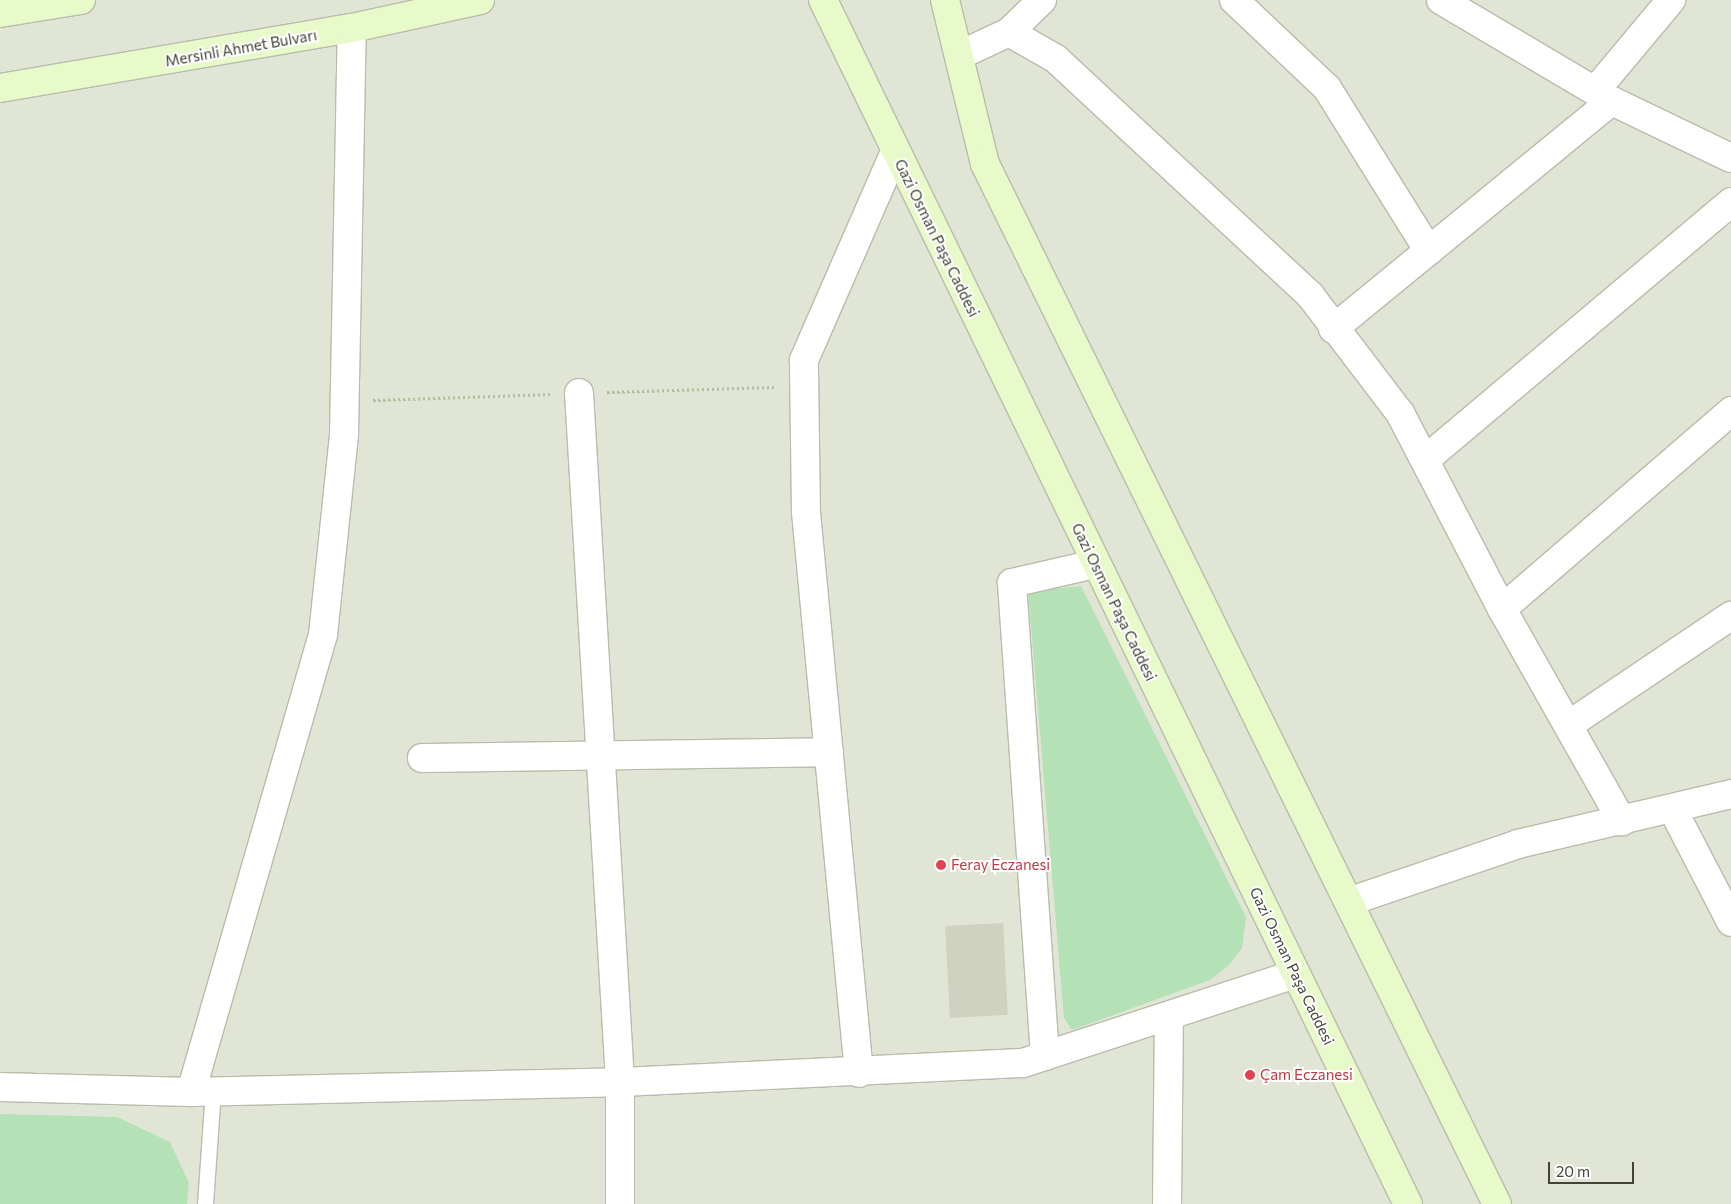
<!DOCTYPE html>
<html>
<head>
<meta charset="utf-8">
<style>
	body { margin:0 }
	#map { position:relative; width:1731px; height:1204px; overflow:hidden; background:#eff2e7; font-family:Commissioner,sans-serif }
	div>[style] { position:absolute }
	.residential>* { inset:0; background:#e1e5d6; transform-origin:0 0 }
	.green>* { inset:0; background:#b4e2b6 }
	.building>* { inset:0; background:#ced2be; transform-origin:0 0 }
	.path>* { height:3px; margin-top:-1.5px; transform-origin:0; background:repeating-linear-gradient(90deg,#b5bd9d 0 2.5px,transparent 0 5px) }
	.roads { filter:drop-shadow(1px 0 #b8bcab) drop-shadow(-1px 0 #b8bcab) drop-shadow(0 1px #b8bcab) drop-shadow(0 -1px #b8bcab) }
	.lane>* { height:15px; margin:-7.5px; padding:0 7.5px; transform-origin:7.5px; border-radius:7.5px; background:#fff }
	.street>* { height:28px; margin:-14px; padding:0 14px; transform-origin:14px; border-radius:14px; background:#fff }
	.secondary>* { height:28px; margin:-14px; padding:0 14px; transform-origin:14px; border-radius:14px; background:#e8f9ca }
	.dots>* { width:14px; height:14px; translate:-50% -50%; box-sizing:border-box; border:2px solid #fff; border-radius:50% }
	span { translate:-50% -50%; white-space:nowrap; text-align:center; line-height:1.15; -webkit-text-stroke:4px #fff; paint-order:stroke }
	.street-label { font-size:15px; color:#424437 }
	.health-label { font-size:15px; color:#be3a42 }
	.left { translate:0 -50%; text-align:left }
	.scale { position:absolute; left:1548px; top:1162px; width:86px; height:22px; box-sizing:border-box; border:2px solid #424437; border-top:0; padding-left:6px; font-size:15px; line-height:18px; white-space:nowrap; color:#424437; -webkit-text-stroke:4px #fff; paint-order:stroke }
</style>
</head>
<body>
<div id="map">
	<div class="residential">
		<div style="left:0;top:0;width:1731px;height:1204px"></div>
	</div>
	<div class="green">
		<div style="clip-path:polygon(1081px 586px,1246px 917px,1242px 948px,1229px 965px,1210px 980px,1072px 1030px,1064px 1018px,1028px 591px)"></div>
		<div style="clip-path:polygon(0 1114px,117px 1117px,170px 1142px,189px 1183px,187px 1204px,0 1204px)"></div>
	</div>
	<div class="building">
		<div style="left:1003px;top:923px;width:92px;height:58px;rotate:87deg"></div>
	</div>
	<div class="path">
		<div style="left:607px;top:392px;width:169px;rotate:-1.7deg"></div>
		<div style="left:373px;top:400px;width:178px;rotate:-1.9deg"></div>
	</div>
	<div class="roads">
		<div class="lane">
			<div style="left:205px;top:1204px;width:113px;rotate:-86deg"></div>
		</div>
		<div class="street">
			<div style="left:1234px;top:0;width:128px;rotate:43.4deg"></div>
			<div style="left:1327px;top:88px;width:192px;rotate:58deg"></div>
			<div style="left:1441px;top:0;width:199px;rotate:30.6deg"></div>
			<div style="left:1612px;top:101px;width:132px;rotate:25.6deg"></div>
			<div style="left:1009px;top:32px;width:46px;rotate:-44.1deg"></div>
			<div style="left:960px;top:55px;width:54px;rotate:-25.1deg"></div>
			<div style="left:1009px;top:32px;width:54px;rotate:29.9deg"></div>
			<div style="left:1056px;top:59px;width:347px;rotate:42.9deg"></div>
			<div style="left:1310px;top:295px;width:148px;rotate:52.7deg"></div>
			<div style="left:1400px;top:413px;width:221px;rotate:62.5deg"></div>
			<div style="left:1502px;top:609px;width:244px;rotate:60.5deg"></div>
			<div style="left:1595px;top:91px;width:119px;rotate:-50.1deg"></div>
			<div style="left:1333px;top:329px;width:360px;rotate:-39.3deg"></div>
			<div style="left:579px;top:393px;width:690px;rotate:86.59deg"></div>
			<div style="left:620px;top:1082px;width:122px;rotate:90deg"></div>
			<div style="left:1426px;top:459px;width:399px;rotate:-40.1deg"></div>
			<div style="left:1502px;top:609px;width:303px;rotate:-40.8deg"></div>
			<div style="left:1570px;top:724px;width:194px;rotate:-33.9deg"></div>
			<div style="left:422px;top:758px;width:407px;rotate:-0.8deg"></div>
			<div style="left:1673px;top:810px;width:126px;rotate:62.6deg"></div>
			<div style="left:1351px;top:901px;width:176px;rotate:-18.8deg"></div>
			<div style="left:1518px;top:844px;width:219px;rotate:-13.2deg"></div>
			<div style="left:1045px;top:1056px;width:474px;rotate:-94deg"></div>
			<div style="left:1012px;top:583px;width:85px;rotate:-12.9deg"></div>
			<div style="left:859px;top:1073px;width:563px;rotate:-95.4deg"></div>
			<div style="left:806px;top:512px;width:152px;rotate:-90.8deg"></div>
			<div style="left:804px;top:360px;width:227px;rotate:-66.4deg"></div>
			<div style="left:0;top:1087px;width:191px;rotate:1.5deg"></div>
			<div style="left:191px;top:1092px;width:429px;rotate:-1.3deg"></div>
			<div style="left:620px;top:1082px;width:403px;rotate:-2.7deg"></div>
			<div style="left:1023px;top:1063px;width:287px;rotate:-18.1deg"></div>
			<div style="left:191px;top:1092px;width:476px;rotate:-73.9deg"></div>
			<div style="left:323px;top:635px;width:202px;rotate:-84deg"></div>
			<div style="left:344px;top:434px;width:406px;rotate:-88.9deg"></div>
			<div style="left:1167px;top:1204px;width:187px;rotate:-89.4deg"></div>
		</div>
		<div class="secondary">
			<div style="left:823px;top:0;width:1339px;rotate:64.09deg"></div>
			<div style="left:945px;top:0;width:169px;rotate:76.3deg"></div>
			<div style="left:985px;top:164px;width:1159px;rotate:63.79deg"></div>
			<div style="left:0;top:13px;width:82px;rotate:-9.1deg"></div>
			<div style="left:0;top:88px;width:357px;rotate:-9.7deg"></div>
			<div style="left:352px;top:28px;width:131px;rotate:-12.3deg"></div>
		</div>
	</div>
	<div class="dots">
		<div style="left:941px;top:865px;background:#e0444e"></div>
		<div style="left:1250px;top:1075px;background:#e0444e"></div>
	</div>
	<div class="street-label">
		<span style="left:241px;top:48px;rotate:-10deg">Mersinli Ahmet Bulvarı</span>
		<span style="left:937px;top:238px;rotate:64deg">Gazi Osman Paşa Caddesi</span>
		<span style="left:1114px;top:602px;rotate:64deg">Gazi Osman Paşa Caddesi</span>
		<span style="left:1292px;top:966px;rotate:64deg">Gazi Osman Paşa Caddesi</span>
	</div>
	<div class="health-label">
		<span class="left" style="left:951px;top:865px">Feray Eczanesi</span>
		<span class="left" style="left:1260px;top:1075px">Çam Eczanesi</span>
	</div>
	<div class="scale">20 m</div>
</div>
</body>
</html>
